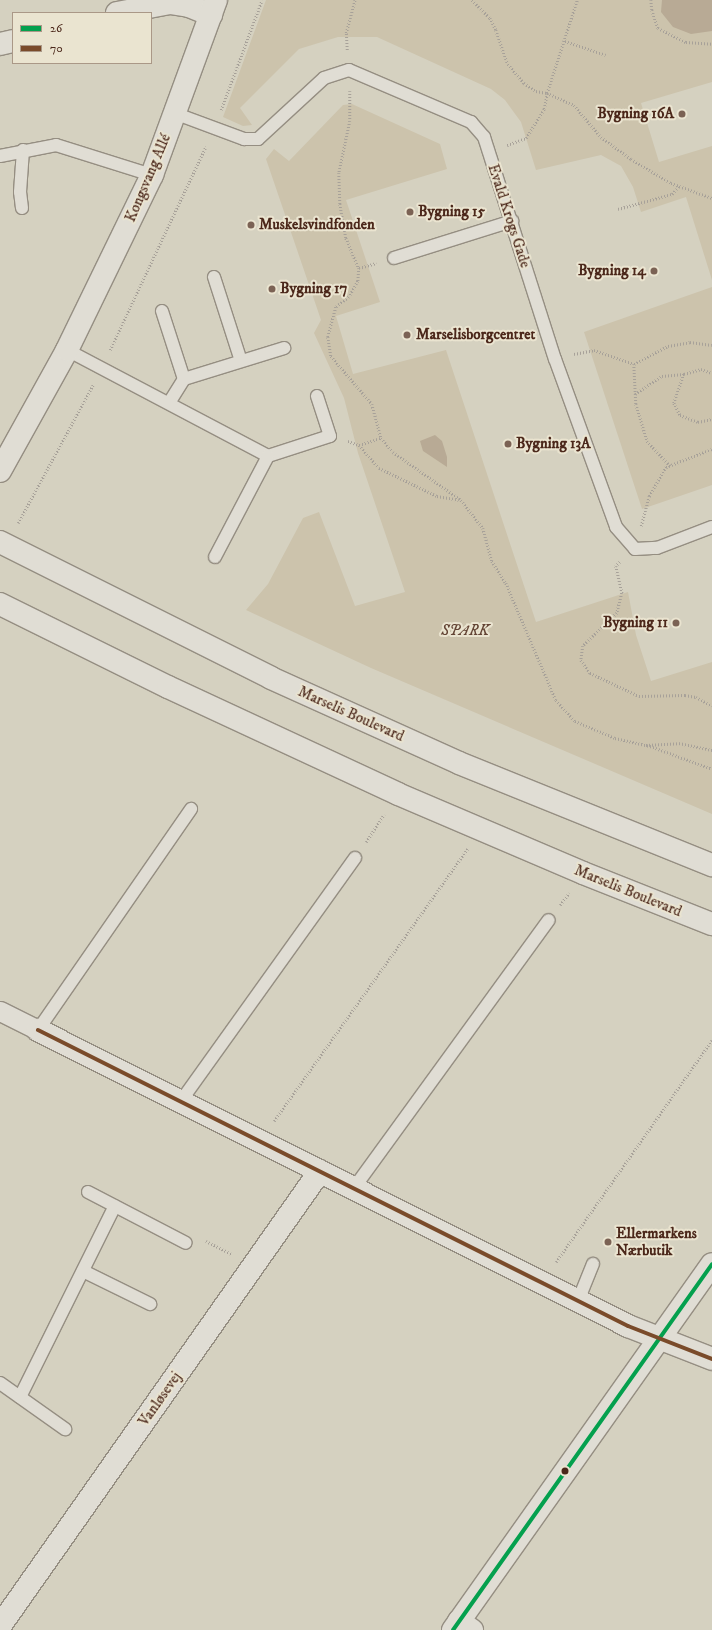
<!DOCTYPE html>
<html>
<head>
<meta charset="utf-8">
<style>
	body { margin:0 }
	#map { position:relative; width:712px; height:1630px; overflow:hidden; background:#d5d1c0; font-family:"IM FELL DW Pica",serif }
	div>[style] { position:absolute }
	.green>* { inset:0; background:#ccc3ac }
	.water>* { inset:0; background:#b8aa95 }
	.path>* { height:2.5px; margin-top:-1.25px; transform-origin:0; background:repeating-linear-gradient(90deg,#a7a199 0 1px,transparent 0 3px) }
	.roads { filter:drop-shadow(1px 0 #958e82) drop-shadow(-1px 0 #958e82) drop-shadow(0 1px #958e82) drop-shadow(0 -1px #958e82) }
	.service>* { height:12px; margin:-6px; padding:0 6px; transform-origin:6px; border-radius:6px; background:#e0ddd4 }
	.pedestrian>* { height:19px; margin:-9.5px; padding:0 9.5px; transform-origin:9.5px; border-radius:9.5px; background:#e0ddd4 }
	.minor>* { height:22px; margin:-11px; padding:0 11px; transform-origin:11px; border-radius:11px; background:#e0ddd4 }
	.tertiary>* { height:22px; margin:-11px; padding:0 11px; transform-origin:11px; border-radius:11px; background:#e0ddd4 }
	.secondary>* { height:22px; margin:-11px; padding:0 11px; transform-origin:11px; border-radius:11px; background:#e0ddd4 }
	.bus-1>* { height:4px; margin:-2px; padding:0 2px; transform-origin:2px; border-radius:2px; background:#04a04e }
	.bus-2>* { height:4px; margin:-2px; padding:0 2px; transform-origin:2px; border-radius:2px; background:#7a4b2a }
	.dots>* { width:11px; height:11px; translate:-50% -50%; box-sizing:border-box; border:2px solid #eae4d0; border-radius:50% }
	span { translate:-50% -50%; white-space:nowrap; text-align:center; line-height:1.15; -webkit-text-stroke:4px #eae4d0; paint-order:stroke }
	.poi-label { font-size:15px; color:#4b271a; font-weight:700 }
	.right { translate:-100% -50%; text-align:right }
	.left { translate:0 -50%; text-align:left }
	.street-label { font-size:15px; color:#4b271a }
	.park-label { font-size:15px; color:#634434; font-style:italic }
	.legend { position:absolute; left:12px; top:12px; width:140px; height:52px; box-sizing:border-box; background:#eae4d0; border:1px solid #aa9887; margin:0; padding:5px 7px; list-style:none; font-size:12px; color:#4b271a }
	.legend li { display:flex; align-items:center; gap:8px; height:20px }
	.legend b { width:20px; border:1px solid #aa9887 }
</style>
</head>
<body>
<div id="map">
	<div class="green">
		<div style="clip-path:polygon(266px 0,712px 0,712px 82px,641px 103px,659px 162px,712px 146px,712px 280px,686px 197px,641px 212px,633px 187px,621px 166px,601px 155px,536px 170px,521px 122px,505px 100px,491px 89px,377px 37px,338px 37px,299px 49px,240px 108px,252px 125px,243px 126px,223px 117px)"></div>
		<div style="clip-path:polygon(352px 104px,440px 144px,447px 169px,346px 200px,380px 302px,336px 316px,353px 374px,446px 350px,536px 622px,628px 592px,636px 635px,651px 681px,712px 662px,712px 814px,371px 668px,246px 610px,268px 584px,303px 518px,319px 512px,355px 606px,405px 592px,358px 453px,344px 398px,314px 333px,321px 320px,266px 159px,274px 149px,289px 161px,343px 105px)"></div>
		<div style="clip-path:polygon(712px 287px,712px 485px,642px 509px,584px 332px)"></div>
	</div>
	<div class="water">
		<div style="clip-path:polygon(662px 0,712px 0,712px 31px,691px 34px,673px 27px,661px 12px)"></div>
		<div style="clip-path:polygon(435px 435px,442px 441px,447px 457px,447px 467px,423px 451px,420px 441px)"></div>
	</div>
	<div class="path">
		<div style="left:472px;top:0;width:25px;rotate:45deg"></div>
		<div style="left:490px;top:18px;width:13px;rotate:63deg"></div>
		<div style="left:496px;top:30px;width:36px;rotate:71deg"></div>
		<div style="left:508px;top:64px;width:25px;rotate:50deg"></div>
		<div style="left:524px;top:83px;width:14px;rotate:34deg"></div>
		<div style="left:536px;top:91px;width:11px;rotate:10deg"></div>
		<div style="left:547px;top:93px;width:98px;rotate:-72.1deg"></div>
		<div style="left:651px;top:0;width:10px;rotate:84deg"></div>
		<div style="left:652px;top:10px;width:19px;rotate:72deg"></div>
		<div style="left:658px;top:28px;width:31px;rotate:27deg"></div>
		<div style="left:686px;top:42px;width:26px;rotate:4deg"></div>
		<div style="left:565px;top:41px;width:43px;rotate:18.9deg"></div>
		<div style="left:347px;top:50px;width:17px;rotate:-93deg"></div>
		<div style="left:346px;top:33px;width:34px;rotate:-75deg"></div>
		<div style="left:350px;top:91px;width:30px;rotate:90deg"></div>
		<div style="left:350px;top:121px;width:53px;rotate:101.9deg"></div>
		<div style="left:339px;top:173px;width:31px;rotate:88deg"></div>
		<div style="left:340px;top:204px;width:35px;rotate:80deg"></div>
		<div style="left:346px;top:238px;width:33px;rotate:67deg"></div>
		<div style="left:359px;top:268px;width:13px;rotate:94deg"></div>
		<div style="left:358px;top:281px;width:18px;rotate:119deg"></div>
		<div style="left:349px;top:297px;width:16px;rotate:142deg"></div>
		<div style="left:336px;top:307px;width:31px;rotate:105deg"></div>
		<div style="left:328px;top:337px;width:19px;rotate:81deg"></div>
		<div style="left:331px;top:356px;width:63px;rotate:49.5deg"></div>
		<div style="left:372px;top:404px;width:35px;rotate:75deg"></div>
		<div style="left:381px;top:438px;width:18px;rotate:49deg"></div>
		<div style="left:393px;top:452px;width:83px;rotate:35.2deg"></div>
		<div style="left:461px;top:500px;width:36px;rotate:52deg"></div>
		<div style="left:483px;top:528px;width:34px;rotate:75deg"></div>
		<div style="left:492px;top:561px;width:26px;rotate:58deg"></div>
		<div style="left:506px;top:583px;width:127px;rotate:66.9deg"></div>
		<div style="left:556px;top:700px;width:28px;rotate:48deg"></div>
		<div style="left:575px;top:721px;width:43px;rotate:23deg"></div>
		<div style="left:615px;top:738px;width:39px;rotate:13deg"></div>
		<div style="left:653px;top:747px;width:63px;rotate:20.4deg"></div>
		<div style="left:221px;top:110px;width:117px;rotate:-69.6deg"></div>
		<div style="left:507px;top:145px;width:20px;rotate:-20deg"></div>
		<div style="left:526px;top:138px;width:34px;rotate:-58deg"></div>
		<div style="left:544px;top:109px;width:16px;rotate:-79deg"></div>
		<div style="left:547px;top:93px;width:30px;rotate:24deg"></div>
		<div style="left:574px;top:105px;width:42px;rotate:49.8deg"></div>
		<div style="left:601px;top:137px;width:37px;rotate:36deg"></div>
		<div style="left:631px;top:159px;width:47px;rotate:31deg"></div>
		<div style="left:671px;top:183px;width:44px;rotate:20.1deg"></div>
		<div style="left:618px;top:209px;width:56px;rotate:-15.5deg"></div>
		<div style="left:672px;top:194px;width:11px;rotate:-49deg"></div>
		<div style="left:359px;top:268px;width:18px;rotate:-16deg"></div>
		<div style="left:110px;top:350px;width:225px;rotate:-64.8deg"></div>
		<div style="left:574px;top:354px;width:20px;rotate:-11deg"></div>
		<div style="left:594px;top:350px;width:42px;rotate:19.3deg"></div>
		<div style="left:634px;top:364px;width:38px;rotate:-28deg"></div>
		<div style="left:668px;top:346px;width:22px;rotate:-10deg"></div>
		<div style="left:690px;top:342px;width:22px;rotate:8deg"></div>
		<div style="left:634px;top:364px;width:40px;rotate:87.1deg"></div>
		<div style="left:636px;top:404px;width:39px;rotate:73deg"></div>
		<div style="left:647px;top:441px;width:34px;rotate:47deg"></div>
		<div style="left:684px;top:374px;width:31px;rotate:109deg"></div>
		<div style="left:674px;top:403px;width:13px;rotate:63deg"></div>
		<div style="left:680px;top:415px;width:19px;rotate:21deg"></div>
		<div style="left:698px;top:422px;width:14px;rotate:-12deg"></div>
		<div style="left:635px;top:394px;width:32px;rotate:-34deg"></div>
		<div style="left:662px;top:376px;width:22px;rotate:-5deg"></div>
		<div style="left:684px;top:374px;width:18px;rotate:-16deg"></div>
		<div style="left:701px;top:369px;width:12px;rotate:20deg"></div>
		<div style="left:348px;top:441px;width:12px;rotate:20deg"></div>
		<div style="left:359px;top:445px;width:30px;rotate:49deg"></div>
		<div style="left:379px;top:468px;width:64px;rotate:25.8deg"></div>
		<div style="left:437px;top:496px;width:22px;rotate:10deg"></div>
		<div style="left:359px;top:445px;width:23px;rotate:-18deg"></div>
		<div style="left:18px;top:523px;width:157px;rotate:-61.5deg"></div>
		<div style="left:641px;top:526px;width:31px;rotate:-75deg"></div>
		<div style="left:649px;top:496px;width:34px;rotate:-60deg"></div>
		<div style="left:666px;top:467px;width:49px;rotate:-21.4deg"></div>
		<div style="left:620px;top:562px;width:6px;rotate:135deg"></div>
		<div style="left:616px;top:566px;width:28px;rotate:77deg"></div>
		<div style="left:622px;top:593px;width:21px;rotate:104deg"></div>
		<div style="left:617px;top:613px;width:47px;rotate:135.9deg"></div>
		<div style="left:583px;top:646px;width:14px;rotate:98deg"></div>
		<div style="left:581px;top:660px;width:16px;rotate:55deg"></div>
		<div style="left:590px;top:673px;width:54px;rotate:25.1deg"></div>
		<div style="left:639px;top:696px;width:46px;rotate:-1.2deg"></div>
		<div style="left:685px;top:695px;width:11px;rotate:10deg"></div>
		<div style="left:696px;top:697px;width:18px;rotate:29deg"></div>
		<div style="left:646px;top:745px;width:33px;rotate:-3deg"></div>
		<div style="left:679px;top:743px;width:34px;rotate:12deg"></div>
		<div style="left:366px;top:842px;width:33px;rotate:-57deg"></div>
		<div style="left:560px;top:905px;width:15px;rotate:-53deg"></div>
		<div style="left:274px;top:1121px;width:334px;rotate:-54.6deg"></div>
		<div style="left:206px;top:1241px;width:29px;rotate:27deg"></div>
		<div style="left:556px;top:1262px;width:271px;rotate:-54.9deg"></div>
	</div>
	<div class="roads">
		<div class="service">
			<div style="left:174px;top:113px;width:75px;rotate:20.4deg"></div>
			<div style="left:244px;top:139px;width:14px"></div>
			<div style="left:258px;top:139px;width:90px;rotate:-42.7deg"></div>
			<div style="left:324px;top:78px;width:26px;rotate:-18deg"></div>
			<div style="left:349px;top:70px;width:133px;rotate:23.1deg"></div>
			<div style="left:471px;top:122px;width:20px;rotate:49deg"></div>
			<div style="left:484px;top:137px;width:233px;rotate:72.3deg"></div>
			<div style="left:555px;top:359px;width:179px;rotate:70deg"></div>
			<div style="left:616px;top:527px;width:29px;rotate:49deg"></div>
			<div style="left:635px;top:549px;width:22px;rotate:-3deg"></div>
			<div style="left:657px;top:548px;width:59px;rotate:-20.9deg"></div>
			<div style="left:0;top:156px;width:57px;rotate:-11.1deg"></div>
			<div style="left:56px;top:145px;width:101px;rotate:17.4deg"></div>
			<div style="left:22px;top:208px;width:16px;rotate:-97deg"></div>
			<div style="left:20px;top:192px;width:42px;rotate:-85.9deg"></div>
			<div style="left:394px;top:258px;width:124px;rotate:-17.4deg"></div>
			<div style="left:214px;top:277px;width:88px;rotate:72.2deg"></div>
			<div style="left:162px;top:311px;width:71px;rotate:72.1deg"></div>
			<div style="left:67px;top:350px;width:227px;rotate:27.8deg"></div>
			<div style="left:268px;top:456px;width:65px;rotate:-17.9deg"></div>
			<div style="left:330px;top:436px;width:42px;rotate:-108deg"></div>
			<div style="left:169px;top:403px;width:28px;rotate:-58deg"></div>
			<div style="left:184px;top:379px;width:105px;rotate:-17.2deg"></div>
			<div style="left:215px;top:557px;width:114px;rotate:-62.3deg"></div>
			<div style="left:38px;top:1030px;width:269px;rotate:-55.3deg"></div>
			<div style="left:181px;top:1101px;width:299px;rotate:-54.4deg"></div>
			<div style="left:354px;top:1188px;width:331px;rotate:-54deg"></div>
			<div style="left:88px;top:1192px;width:110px;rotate:27.5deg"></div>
			<div style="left:83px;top:1271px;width:75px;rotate:26.2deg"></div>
			<div style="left:578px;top:1301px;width:40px;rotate:-68deg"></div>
			<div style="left:0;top:1383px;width:80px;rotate:35.3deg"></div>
			<div style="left:20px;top:1397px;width:213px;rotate:-63.6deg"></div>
		</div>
		<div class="pedestrian">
			<div style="left:0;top:1011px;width:42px;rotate:26.6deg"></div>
		</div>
		<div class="minor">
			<div style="left:117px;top:13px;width:54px;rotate:-10.7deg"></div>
			<div style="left:170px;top:3px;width:19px;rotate:9deg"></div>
			<div style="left:189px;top:6px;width:24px;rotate:22deg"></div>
			<div style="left:0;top:44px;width:13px;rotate:-13deg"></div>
			<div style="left:0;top:471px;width:138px;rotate:-61deg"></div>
			<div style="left:67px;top:350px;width:195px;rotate:-64.1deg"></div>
			<div style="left:152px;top:175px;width:186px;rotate:-69.9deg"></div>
			<div style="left:38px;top:1030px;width:660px;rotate:26.64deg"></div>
			<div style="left:628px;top:1326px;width:90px;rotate:21.4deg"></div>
			<div style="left:459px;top:1621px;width:16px;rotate:35deg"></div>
			<div style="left:0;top:1626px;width:556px;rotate:-54.88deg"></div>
		</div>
		<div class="tertiary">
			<div style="left:453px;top:1630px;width:448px;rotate:-54.7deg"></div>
		</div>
		<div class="secondary">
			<div style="left:0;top:542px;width:303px;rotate:26.6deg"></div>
			<div style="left:271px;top:678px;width:206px;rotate:24.3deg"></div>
			<div style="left:459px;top:763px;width:273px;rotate:22deg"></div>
			<div style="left:0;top:604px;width:187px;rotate:26.3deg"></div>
			<div style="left:168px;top:687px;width:254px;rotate:24.9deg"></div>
			<div style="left:398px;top:794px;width:201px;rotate:23.1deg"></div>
			<div style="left:583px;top:873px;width:139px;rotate:21.6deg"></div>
		</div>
	</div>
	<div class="bus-1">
		<div style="left:453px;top:1630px;width:448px;rotate:-54.7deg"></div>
	</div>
	<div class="bus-2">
		<div style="left:38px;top:1030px;width:660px;rotate:26.64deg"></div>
		<div style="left:628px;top:1326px;width:90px;rotate:21.4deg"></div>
	</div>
	<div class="dots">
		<div style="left:682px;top:114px;background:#7b6254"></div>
		<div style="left:410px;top:212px;background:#7b6254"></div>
		<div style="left:251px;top:225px;background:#7b6254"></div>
		<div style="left:654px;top:271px;background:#7b6254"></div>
		<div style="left:272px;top:289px;background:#7b6254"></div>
		<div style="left:407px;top:335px;background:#7b6254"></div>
		<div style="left:508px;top:444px;background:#7b6254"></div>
		<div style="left:676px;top:623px;background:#7b6254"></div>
		<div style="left:608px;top:1242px;background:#7b6254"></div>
		<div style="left:565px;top:1471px;background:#4b271a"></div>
	</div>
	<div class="poi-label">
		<span class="right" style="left:674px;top:114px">Bygning 16A</span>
		<span class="left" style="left:418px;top:212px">Bygning 15</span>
		<span class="left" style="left:259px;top:225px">Muskelsvindfonden</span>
		<span class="right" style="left:646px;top:271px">Bygning 14</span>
		<span class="left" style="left:280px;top:289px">Bygning 17</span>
		<span class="left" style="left:416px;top:335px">Marselisborgcentret</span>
		<span class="left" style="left:516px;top:444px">Bygning 13A</span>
		<span class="right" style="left:668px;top:623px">Bygning 11</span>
		<span class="left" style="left:616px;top:1242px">Ellermarkens<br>Nærbutik</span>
	</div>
	<div class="street-label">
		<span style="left:148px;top:178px;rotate:-67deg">Kongsvang Allé</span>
		<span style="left:509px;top:216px;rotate:72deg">Evald Krogs Gade</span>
		<span style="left:351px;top:714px;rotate:24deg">Marselis Boulevard</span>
		<span style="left:628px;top:891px;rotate:22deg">Marselis Boulevard</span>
		<span style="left:160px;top:1399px;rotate:-55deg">Vanløsevej</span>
	</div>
	<div class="park-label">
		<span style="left:465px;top:631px">SPARK</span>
	</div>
	<ul class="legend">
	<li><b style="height:5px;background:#04a04e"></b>26</li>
	<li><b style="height:5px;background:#7a4b2a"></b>70</li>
	</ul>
</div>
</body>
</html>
